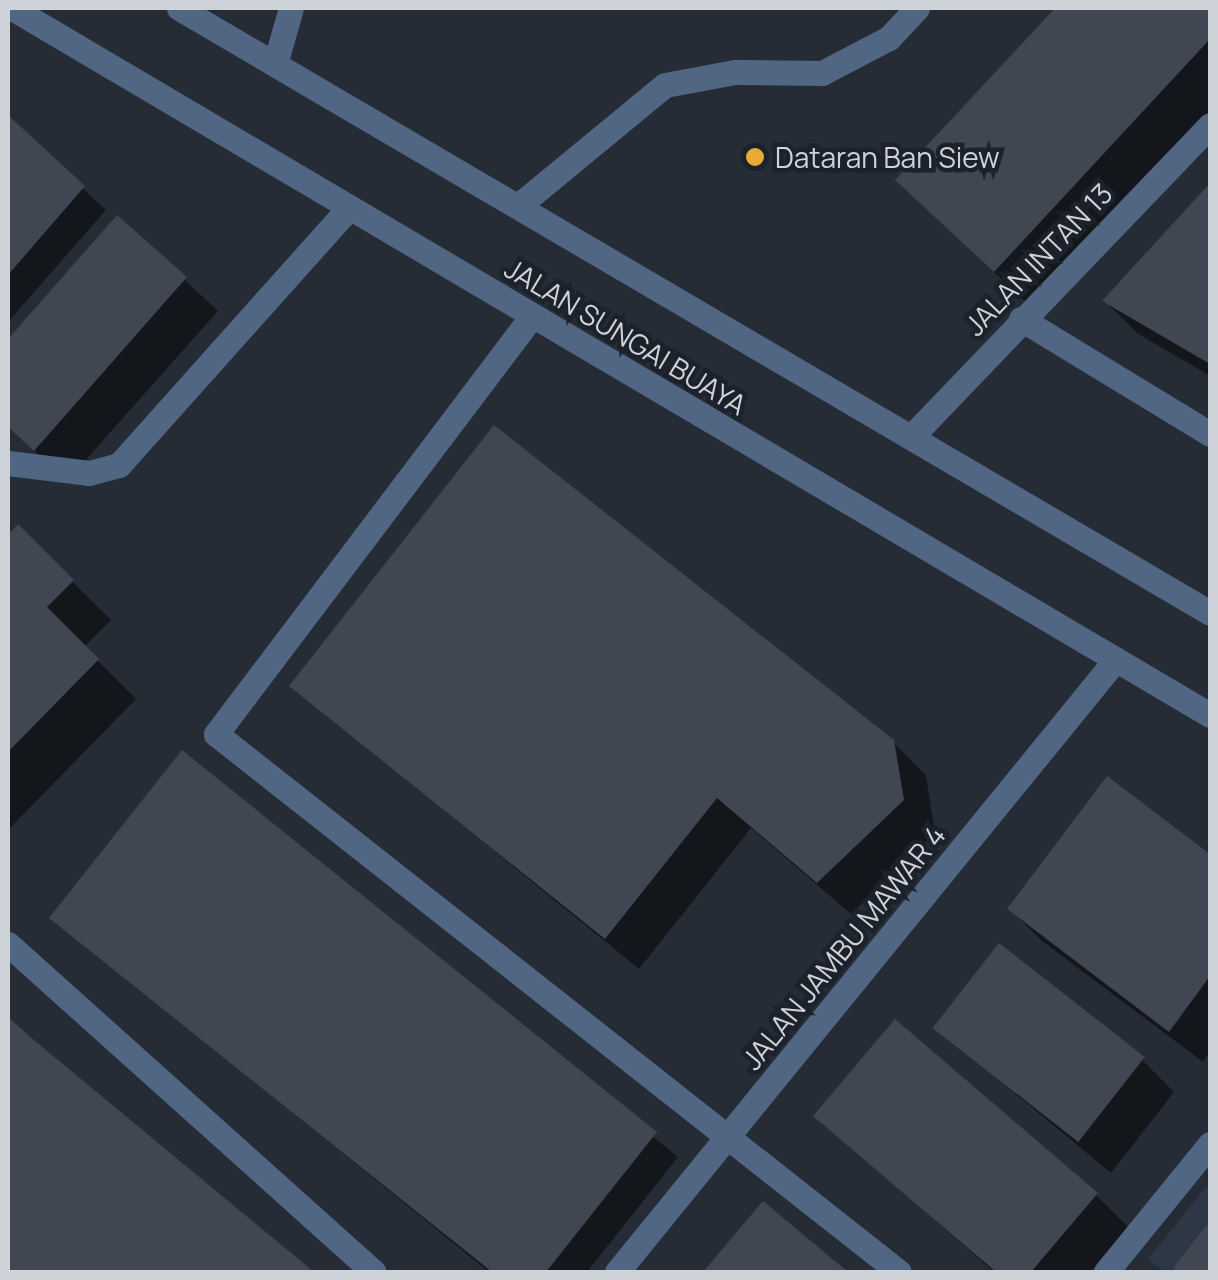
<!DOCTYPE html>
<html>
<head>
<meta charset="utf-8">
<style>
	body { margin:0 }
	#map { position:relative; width:1218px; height:1280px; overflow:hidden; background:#252c36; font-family:Manrope,sans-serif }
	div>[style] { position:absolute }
	.built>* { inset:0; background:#2e3746 }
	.shadow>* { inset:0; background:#0007 }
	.building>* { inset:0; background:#404752; transform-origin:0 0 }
	.minor>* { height:25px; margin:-12.5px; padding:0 12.5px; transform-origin:12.5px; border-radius:12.5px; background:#516683 }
	.dots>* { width:28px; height:28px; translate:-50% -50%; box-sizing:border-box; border:5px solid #1b222c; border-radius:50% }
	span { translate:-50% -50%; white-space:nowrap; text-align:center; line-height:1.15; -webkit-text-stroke:9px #1b222c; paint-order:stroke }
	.poi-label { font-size:28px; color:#ced3da }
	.left { translate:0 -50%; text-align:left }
	.street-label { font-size:28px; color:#ced3da }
	.frame { position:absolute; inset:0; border:10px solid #ced3da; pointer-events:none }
</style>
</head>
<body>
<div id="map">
	<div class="built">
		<div style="clip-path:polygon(1210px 1182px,1210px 1272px,1164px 1272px,1148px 1259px)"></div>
	</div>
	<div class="shadow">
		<div style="clip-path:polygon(1058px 8px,1210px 8px,1210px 120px,1034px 310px,898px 180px)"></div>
		<div style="clip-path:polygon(8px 119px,106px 210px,8px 322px)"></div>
		<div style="clip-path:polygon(1210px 187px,1210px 376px,1137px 333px,1105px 301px)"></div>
		<div style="clip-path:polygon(118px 218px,218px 311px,67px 481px,8px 427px,8px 342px)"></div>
		<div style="clip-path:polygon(18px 528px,111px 620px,84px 647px,136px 699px,8px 830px,8px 538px)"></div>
		<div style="clip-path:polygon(292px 686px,893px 742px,926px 775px,935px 833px,851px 914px,751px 828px,639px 969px)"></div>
		<div style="clip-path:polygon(182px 754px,678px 1157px,587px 1272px,489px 1272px,53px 918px)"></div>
		<div style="clip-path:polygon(1108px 780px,1210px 857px,1210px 1051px,1203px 1062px,1042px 941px,1010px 909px)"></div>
		<div style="clip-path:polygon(8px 1020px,310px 1272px,8px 1272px)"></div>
		<div style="clip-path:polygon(936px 1028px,1142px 1060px,1174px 1092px,1111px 1173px)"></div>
		<div style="clip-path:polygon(817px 1116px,1096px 1195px,1128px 1227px,1090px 1272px,994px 1272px)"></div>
		<div style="clip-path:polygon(763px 1204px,844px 1272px,706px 1272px)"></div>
	</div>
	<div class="building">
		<div style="clip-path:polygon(1055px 8px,1210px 8px,1210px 39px,994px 272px,895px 180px)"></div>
		<div style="clip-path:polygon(8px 115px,85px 186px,8px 275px)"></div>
		<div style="clip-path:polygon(1210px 183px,1210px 364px,1102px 301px)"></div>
		<div style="clip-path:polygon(117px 215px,187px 277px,34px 451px,8px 427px,8px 339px)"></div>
		<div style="clip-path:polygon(494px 425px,894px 740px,904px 800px,817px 883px,717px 798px,605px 939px,289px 686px)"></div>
		<div style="clip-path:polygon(18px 524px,74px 580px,47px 607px,99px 659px,8px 752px,8px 535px)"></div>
		<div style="clip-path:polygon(182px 750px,657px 1132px,546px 1272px,492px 1272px,49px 918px)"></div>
		<div style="clip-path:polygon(1107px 776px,1210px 854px,1210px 976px,1169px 1032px,1007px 909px)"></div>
		<div style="left:999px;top:943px;width:185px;height:108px;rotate:38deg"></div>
		<div style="clip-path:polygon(8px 1017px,35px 1041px,314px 1272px,8px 1272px)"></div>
		<div style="clip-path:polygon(895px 1019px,1098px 1193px,1031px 1272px,996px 1272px,813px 1116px)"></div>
		<div style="clip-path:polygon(763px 1201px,848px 1272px,703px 1272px)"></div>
		<div style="clip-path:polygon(1210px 1221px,1210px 1272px,1179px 1272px,1173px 1268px)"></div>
	</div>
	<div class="minor">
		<div style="left:12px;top:8px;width:1391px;rotate:30.55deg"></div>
		<div style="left:179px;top:8px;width:1195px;rotate:30.4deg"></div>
		<div style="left:275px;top:64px;width:58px;rotate:-74.1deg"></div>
		<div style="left:518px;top:206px;width:190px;rotate:-39.5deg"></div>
		<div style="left:665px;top:85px;width:71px;rotate:-10.5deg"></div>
		<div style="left:735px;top:72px;width:87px;rotate:0.7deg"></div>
		<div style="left:822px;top:73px;width:76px;rotate:-27.6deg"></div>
		<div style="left:889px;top:38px;width:41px;rotate:-47deg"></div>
		<div style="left:532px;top:316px;width:524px;rotate:127.09deg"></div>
		<div style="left:216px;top:734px;width:869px;rotate:38.23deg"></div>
		<div style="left:1021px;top:319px;width:221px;rotate:31.3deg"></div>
		<div style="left:911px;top:437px;width:432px;rotate:-46.2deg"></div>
		<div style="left:8px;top:463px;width:82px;rotate:7deg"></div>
		<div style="left:89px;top:473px;width:31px;rotate:-15deg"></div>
		<div style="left:119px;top:465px;width:346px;rotate:-48.2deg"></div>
		<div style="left:8px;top:944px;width:491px;rotate:41.9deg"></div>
		<div style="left:617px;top:1272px;width:790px;rotate:-50.85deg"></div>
		<div style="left:1106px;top:1272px;width:165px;rotate:-50.9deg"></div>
	</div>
	<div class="dots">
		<div style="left:755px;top:157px;background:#e5ad35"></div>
	</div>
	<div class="poi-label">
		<span class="left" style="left:775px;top:157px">Dataran Ban Siew</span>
	</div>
	<div class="street-label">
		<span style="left:1038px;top:259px;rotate:-46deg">JALAN INTAN 13</span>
		<span style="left:626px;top:336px;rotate:31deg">JALAN SUNGAI BUAYA</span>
		<span style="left:843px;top:947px;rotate:-51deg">JALAN JAMBU MAWAR 4</span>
	</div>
	<div class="frame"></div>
</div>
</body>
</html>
